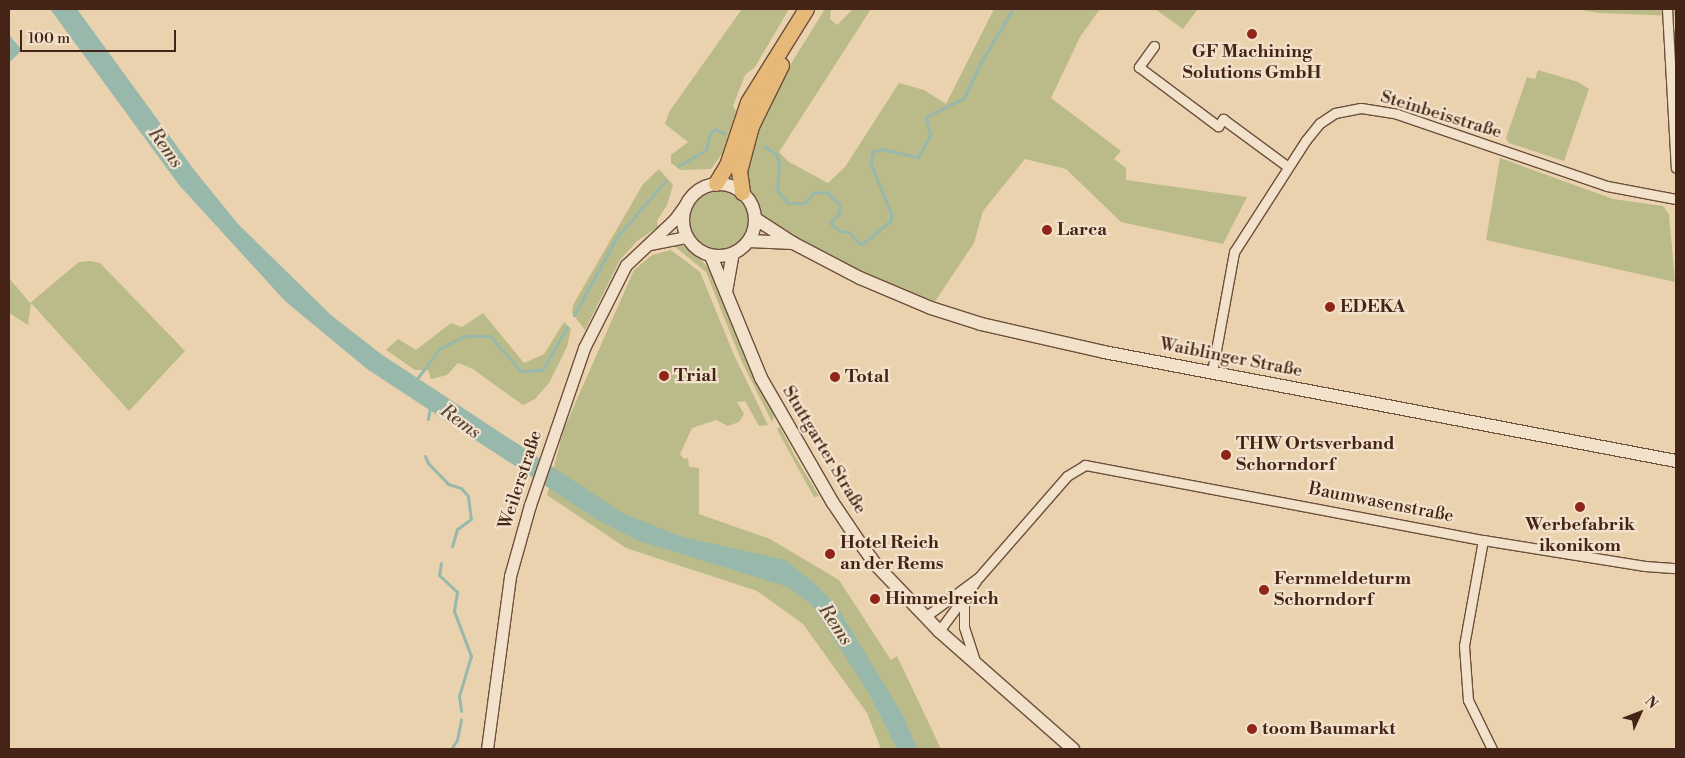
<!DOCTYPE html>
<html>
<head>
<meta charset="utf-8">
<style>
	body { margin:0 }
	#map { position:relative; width:1685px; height:758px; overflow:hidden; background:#ebd2af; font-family:"Libre Bodoni",serif }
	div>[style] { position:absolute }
	.green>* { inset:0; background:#babb88 }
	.round { border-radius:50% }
	.water>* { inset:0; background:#98b8ac }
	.stream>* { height:3px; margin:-1.5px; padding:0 1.5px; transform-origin:1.5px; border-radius:1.5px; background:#98b8ac }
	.roads { filter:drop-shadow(1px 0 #6e4f3c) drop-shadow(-1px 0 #6e4f3c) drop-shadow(0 1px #6e4f3c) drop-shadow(0 -1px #6e4f3c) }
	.minor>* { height:9px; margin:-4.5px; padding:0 4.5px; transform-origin:4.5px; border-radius:4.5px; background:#f2e2cb }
	.tertiary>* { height:11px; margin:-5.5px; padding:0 5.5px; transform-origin:5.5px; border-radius:5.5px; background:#f2e2cb }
	.secondary>* { height:12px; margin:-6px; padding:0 6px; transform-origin:6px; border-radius:6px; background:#f2e2cb }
	.secondary>.ring { margin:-6px; padding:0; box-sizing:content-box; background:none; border:12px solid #f2e2cb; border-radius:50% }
	.trunk>* { height:15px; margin:-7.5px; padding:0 7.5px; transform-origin:7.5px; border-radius:7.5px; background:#e6b978 }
	.dots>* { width:14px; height:14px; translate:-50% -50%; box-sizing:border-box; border:2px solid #f2e2cb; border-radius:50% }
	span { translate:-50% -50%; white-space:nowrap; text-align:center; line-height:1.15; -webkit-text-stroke:4.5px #f2e2cb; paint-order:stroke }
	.poi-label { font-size:18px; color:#452316; font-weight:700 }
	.left { translate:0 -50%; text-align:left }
	.street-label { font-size:18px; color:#452316 }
	.water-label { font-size:19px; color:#5a483c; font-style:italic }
	.frame { position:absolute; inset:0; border:10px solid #452316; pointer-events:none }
	.north { position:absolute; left:1615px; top:688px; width:50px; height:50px; -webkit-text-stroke:4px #f2e2cb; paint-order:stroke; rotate:47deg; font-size:14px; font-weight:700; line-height:20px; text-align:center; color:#452316 }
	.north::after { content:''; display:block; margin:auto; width:18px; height:22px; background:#452316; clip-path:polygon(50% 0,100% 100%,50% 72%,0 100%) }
	.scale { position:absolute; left:20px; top:30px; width:156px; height:22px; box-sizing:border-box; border:2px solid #452316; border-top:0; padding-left:6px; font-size:15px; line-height:18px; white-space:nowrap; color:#452316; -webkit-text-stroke:4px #f2e2cb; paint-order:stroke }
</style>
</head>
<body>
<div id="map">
	<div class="green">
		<div style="clip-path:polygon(742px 9px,789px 9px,755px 67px,745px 75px,733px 106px,736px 111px,722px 154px,711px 169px,680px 170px,671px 163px,671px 155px,688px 142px,665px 124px,669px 112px)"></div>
		<div style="clip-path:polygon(825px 9px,831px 9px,830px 19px,837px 25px,853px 9px,871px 9px,779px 152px,789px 162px,828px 183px,845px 167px,899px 83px,924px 90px,946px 104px,994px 9px,1100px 9px,1080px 37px,1051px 98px,1121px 151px,1114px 159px,1126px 168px,1126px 180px,1247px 197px,1223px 244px,1121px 222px,1066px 169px,1025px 159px,983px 211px,974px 243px,934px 303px,864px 275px,764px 220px,746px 188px,746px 163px,774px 91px)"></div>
		<div style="clip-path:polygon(1155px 9px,1198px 9px,1183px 29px)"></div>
		<div style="clip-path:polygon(1575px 9px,1676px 9px,1676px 16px,1599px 13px)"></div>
		<div style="clip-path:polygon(1538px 70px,1578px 82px,1589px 89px,1564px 161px,1509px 143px,1506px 138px,1527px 77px,1535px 79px)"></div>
		<div style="clip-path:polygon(1500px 158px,1613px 199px,1663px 206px,1669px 214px,1675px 282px,1486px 240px)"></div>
		<div style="clip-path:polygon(659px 169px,673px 185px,667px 205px,657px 221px,658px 227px,637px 241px,620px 260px,585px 330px,572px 313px,573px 305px,643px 184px)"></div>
		<div class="round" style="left:688px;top:190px;width:62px;height:62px"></div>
		<div style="clip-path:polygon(677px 242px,695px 253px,709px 269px,746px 360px,774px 416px,772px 422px,741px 360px,706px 272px,674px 246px)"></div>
		<div style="clip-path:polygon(671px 250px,700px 272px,734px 355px,768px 425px,759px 426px,745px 401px,737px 402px,744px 414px,739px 422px,728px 426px,716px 420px,692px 428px,680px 454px,684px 459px,688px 458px,689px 467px,699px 468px,699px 514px,770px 539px,839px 580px,891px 660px,897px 656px,941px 749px,881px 749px,867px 713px,803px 624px,757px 591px,626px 548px,547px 495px,563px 431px,634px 270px,652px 255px)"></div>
		<div style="clip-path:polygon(90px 261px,100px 263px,185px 351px,129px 411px,31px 303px,28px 325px,9px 313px,9px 278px,30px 303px,79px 262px)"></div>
		<div style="clip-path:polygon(483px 313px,524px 363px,544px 354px,564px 322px,571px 329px,567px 347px,549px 383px,535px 399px,523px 405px,473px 369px,458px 363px,447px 375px,431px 379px,428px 370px,415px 370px,386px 350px,398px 339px,416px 350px,451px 323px,462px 327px)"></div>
		<div style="clip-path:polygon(780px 427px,796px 458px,819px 496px,814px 497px,793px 459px,777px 429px)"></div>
	</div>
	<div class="water">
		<div style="clip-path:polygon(50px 9px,77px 9px,195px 171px,238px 224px,331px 315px,381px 354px,624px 514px,683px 537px,785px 560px,812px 581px,836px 605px,904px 717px,917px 749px,897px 749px,867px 690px,811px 604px,788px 587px,636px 540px,596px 519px,367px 369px,285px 301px,179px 185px)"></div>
		<div style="clip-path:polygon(9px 35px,22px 50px,9px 63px)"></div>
	</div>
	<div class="stream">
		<div style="left:764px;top:146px;width:14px;rotate:34deg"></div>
		<div style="left:776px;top:154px;width:9px;rotate:72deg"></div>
		<div style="left:779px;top:163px;width:28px;rotate:94deg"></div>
		<div style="left:777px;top:191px;width:16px;rotate:47deg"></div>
		<div style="left:788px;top:203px;width:17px"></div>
		<div style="left:805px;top:203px;width:13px;rotate:-51deg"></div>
		<div style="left:813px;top:193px;width:13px;rotate:-4deg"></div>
		<div style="left:826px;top:192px;width:18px;rotate:41deg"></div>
		<div style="left:840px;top:204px;width:9px;rotate:96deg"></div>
		<div style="left:839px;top:213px;width:13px;rotate:132deg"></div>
		<div style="left:830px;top:223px;width:13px;rotate:39deg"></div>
		<div style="left:840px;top:231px;width:9px;rotate:6deg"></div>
		<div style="left:849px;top:232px;width:16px;rotate:47deg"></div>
		<div style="left:860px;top:244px;width:5px;rotate:-22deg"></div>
		<div style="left:865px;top:242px;width:34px;rotate:-40deg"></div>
		<div style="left:891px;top:220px;width:7px;rotate:-90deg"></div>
		<div style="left:891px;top:213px;width:52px;rotate:-112.6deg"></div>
		<div style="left:871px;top:165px;width:13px;rotate:-86deg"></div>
		<div style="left:872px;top:152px;width:10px;rotate:-17deg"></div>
		<div style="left:882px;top:149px;width:37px;rotate:13deg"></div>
		<div style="left:918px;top:157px;width:25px;rotate:-61deg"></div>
		<div style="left:930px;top:135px;width:18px;rotate:-103deg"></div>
		<div style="left:926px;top:117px;width:42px;rotate:-26.6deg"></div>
		<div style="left:964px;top:98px;width:42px;rotate:-64.7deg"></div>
		<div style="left:982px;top:60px;width:60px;rotate:-58.7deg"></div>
		<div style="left:678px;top:166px;width:32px;rotate:-30deg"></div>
		<div style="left:706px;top:150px;width:17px;rotate:-77deg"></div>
		<div style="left:710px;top:133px;width:6px;rotate:-39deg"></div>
		<div style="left:715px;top:129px;width:10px;rotate:24deg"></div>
		<div style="left:574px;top:315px;width:89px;rotate:-61.1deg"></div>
		<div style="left:617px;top:237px;width:75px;rotate:-49.3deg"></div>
		<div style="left:416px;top:380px;width:39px;rotate:-53deg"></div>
		<div style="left:439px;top:349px;width:29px;rotate:-27deg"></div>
		<div style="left:465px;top:336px;width:25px"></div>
		<div style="left:490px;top:336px;width:47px;rotate:48.5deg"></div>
		<div style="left:521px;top:371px;width:21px;rotate:-3deg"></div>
		<div style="left:542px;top:370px;width:50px;rotate:-59.8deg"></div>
		<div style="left:428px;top:419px;width:12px;rotate:-81deg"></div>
		<div style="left:425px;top:456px;width:8px;rotate:67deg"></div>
		<div style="left:428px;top:463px;width:29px;rotate:46deg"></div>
		<div style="left:448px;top:484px;width:14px;rotate:17deg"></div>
		<div style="left:461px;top:488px;width:11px;rotate:49deg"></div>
		<div style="left:468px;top:496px;width:23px;rotate:83deg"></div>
		<div style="left:471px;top:519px;width:17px;rotate:144deg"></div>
		<div style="left:457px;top:529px;width:18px;rotate:106deg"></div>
		<div style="left:441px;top:563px;width:12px;rotate:99deg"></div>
		<div style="left:439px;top:575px;width:25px;rotate:43deg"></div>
		<div style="left:457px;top:592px;width:19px;rotate:99deg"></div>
		<div style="left:454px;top:611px;width:48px;rotate:69.3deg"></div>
		<div style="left:471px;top:656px;width:42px;rotate:106.7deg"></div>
		<div style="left:459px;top:696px;width:15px;rotate:82deg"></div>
		<div style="left:451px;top:749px;width:11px;rotate:-56deg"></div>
		<div style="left:457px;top:740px;width:21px;rotate:-79deg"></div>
	</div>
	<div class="roads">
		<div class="minor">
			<div style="left:1667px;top:9px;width:159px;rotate:86.8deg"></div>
			<div style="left:1154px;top:46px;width:26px;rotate:126deg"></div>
			<div style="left:1139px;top:67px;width:99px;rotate:36.8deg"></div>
			<div style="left:1218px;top:126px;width:9px;rotate:-54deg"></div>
			<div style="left:1223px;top:119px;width:79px;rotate:36.3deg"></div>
			<div style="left:1212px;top:372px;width:122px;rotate:-79.6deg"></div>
			<div style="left:1234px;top:252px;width:133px;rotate:-57.3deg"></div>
			<div style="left:1306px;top:140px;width:22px;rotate:-51deg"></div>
			<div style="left:1320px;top:123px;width:18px;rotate:-34deg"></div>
			<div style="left:1335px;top:113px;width:26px;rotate:-11deg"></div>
			<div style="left:1361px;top:108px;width:36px;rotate:9deg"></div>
			<div style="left:1397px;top:114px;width:222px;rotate:18.9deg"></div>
			<div style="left:1607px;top:186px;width:70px;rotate:10.7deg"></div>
			<div style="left:1483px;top:540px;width:108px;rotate:100.2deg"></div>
			<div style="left:1464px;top:646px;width:54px;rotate:85.8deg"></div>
			<div style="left:1468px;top:700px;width:55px;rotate:63.9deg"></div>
			<div style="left:964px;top:599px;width:28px;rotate:90deg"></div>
			<div style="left:964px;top:627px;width:38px;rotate:72deg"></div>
			<div style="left:925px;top:617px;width:67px;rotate:-36.5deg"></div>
			<div style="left:979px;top:577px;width:134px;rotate:-48.9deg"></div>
			<div style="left:1067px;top:476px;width:21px;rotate:-31deg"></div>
			<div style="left:1085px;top:465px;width:405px;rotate:10.7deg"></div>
			<div style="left:1483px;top:540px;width:164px;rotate:9.1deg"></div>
			<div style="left:1645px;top:566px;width:31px;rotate:4deg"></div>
			<div style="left:939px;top:631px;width:62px;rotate:-53.5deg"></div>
		</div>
		<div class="tertiary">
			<div style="left:650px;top:244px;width:37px;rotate:-11deg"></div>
			<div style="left:487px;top:749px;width:175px;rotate:-82.4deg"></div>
			<div style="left:510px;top:576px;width:74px;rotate:-74.3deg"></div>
			<div style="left:530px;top:505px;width:166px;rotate:-71deg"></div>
			<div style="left:584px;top:348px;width:93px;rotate:-63.2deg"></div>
			<div style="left:626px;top:265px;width:66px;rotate:-43.2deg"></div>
			<div style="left:674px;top:220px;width:19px;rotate:-54deg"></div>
		</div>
		<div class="secondary">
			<div class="ring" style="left:683px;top:184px;width:60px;height:60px"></div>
			<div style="left:756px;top:219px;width:44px;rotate:33deg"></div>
			<div style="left:793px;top:243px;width:76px;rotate:27.6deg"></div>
			<div style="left:860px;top:278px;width:77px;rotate:22.9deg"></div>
			<div style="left:931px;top:308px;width:52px;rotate:17.7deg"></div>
			<div style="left:981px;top:324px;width:126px;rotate:12.8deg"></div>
			<div style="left:1104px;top:352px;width:582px;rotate:10.79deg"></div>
			<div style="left:749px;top:241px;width:44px;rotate:2.6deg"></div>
			<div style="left:711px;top:256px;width:132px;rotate:67.7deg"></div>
			<div style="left:761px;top:378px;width:144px;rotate:60.1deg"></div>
			<div style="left:833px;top:503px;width:48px;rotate:56deg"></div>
			<div style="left:860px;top:543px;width:27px;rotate:54deg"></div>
			<div style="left:876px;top:565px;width:91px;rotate:46.3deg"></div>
			<div style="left:939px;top:631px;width:179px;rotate:41.4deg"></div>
			<div style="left:726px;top:292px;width:39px;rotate:-80deg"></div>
		</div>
		<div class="trunk">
			<div style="left:716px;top:183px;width:21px;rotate:-59deg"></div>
			<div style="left:727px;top:165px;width:66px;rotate:-71.6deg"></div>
			<div style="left:748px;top:102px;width:110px;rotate:-58.1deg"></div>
			<div style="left:742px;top:192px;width:21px;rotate:-98deg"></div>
			<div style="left:739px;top:171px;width:47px;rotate:-75.1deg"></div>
			<div style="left:751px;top:126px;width:68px;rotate:-63.8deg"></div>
		</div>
	</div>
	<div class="dots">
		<div style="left:1252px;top:34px;background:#8f2418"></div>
		<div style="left:1047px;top:230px;background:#8f2418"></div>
		<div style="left:1330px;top:307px;background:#8f2418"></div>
		<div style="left:664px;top:376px;background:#8f2418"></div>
		<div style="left:835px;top:377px;background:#8f2418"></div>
		<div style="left:1226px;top:455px;background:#8f2418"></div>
		<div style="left:1580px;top:507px;background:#8f2418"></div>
		<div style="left:830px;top:554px;background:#8f2418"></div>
		<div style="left:1264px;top:590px;background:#8f2418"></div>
		<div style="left:875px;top:599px;background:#8f2418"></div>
		<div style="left:1252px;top:729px;background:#8f2418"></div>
	</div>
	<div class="poi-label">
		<span style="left:1252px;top:63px">GF Machining<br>Solutions GmbH</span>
		<span class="left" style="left:1057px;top:230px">Larca</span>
		<span class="left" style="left:1340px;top:307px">EDEKA</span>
		<span class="left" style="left:674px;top:376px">Trial</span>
		<span class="left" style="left:845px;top:377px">Total</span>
		<span class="left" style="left:1236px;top:455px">THW Ortsverband<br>Schorndorf</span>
		<span style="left:1580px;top:536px">Werbefabrik<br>ikonikom</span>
		<span class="left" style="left:840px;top:554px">Hotel Reich<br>an der Rems</span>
		<span class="left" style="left:1274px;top:590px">Fernmeldeturm<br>Schorndorf</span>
		<span class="left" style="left:885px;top:599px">Himmelreich</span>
		<span class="left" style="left:1262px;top:729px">toom Baumarkt</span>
	</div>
	<div class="street-label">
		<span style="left:1441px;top:115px;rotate:17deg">Steinbeisstraße</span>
		<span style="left:1231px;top:358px;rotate:11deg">Waiblinger Straße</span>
		<span style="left:824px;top:450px;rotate:59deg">Stuttgarter Straße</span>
		<span style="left:521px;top:480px;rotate:-72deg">Weilerstraße</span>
		<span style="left:1381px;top:503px;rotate:11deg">Baumwasenstraße</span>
	</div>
	<div class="water-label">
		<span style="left:165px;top:148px;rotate:54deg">Rems</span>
		<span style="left:460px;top:422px;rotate:36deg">Rems</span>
		<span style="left:835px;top:625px;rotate:56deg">Rems</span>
	</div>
	<div class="frame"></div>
	<div class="north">N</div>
	<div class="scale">100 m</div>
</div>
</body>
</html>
